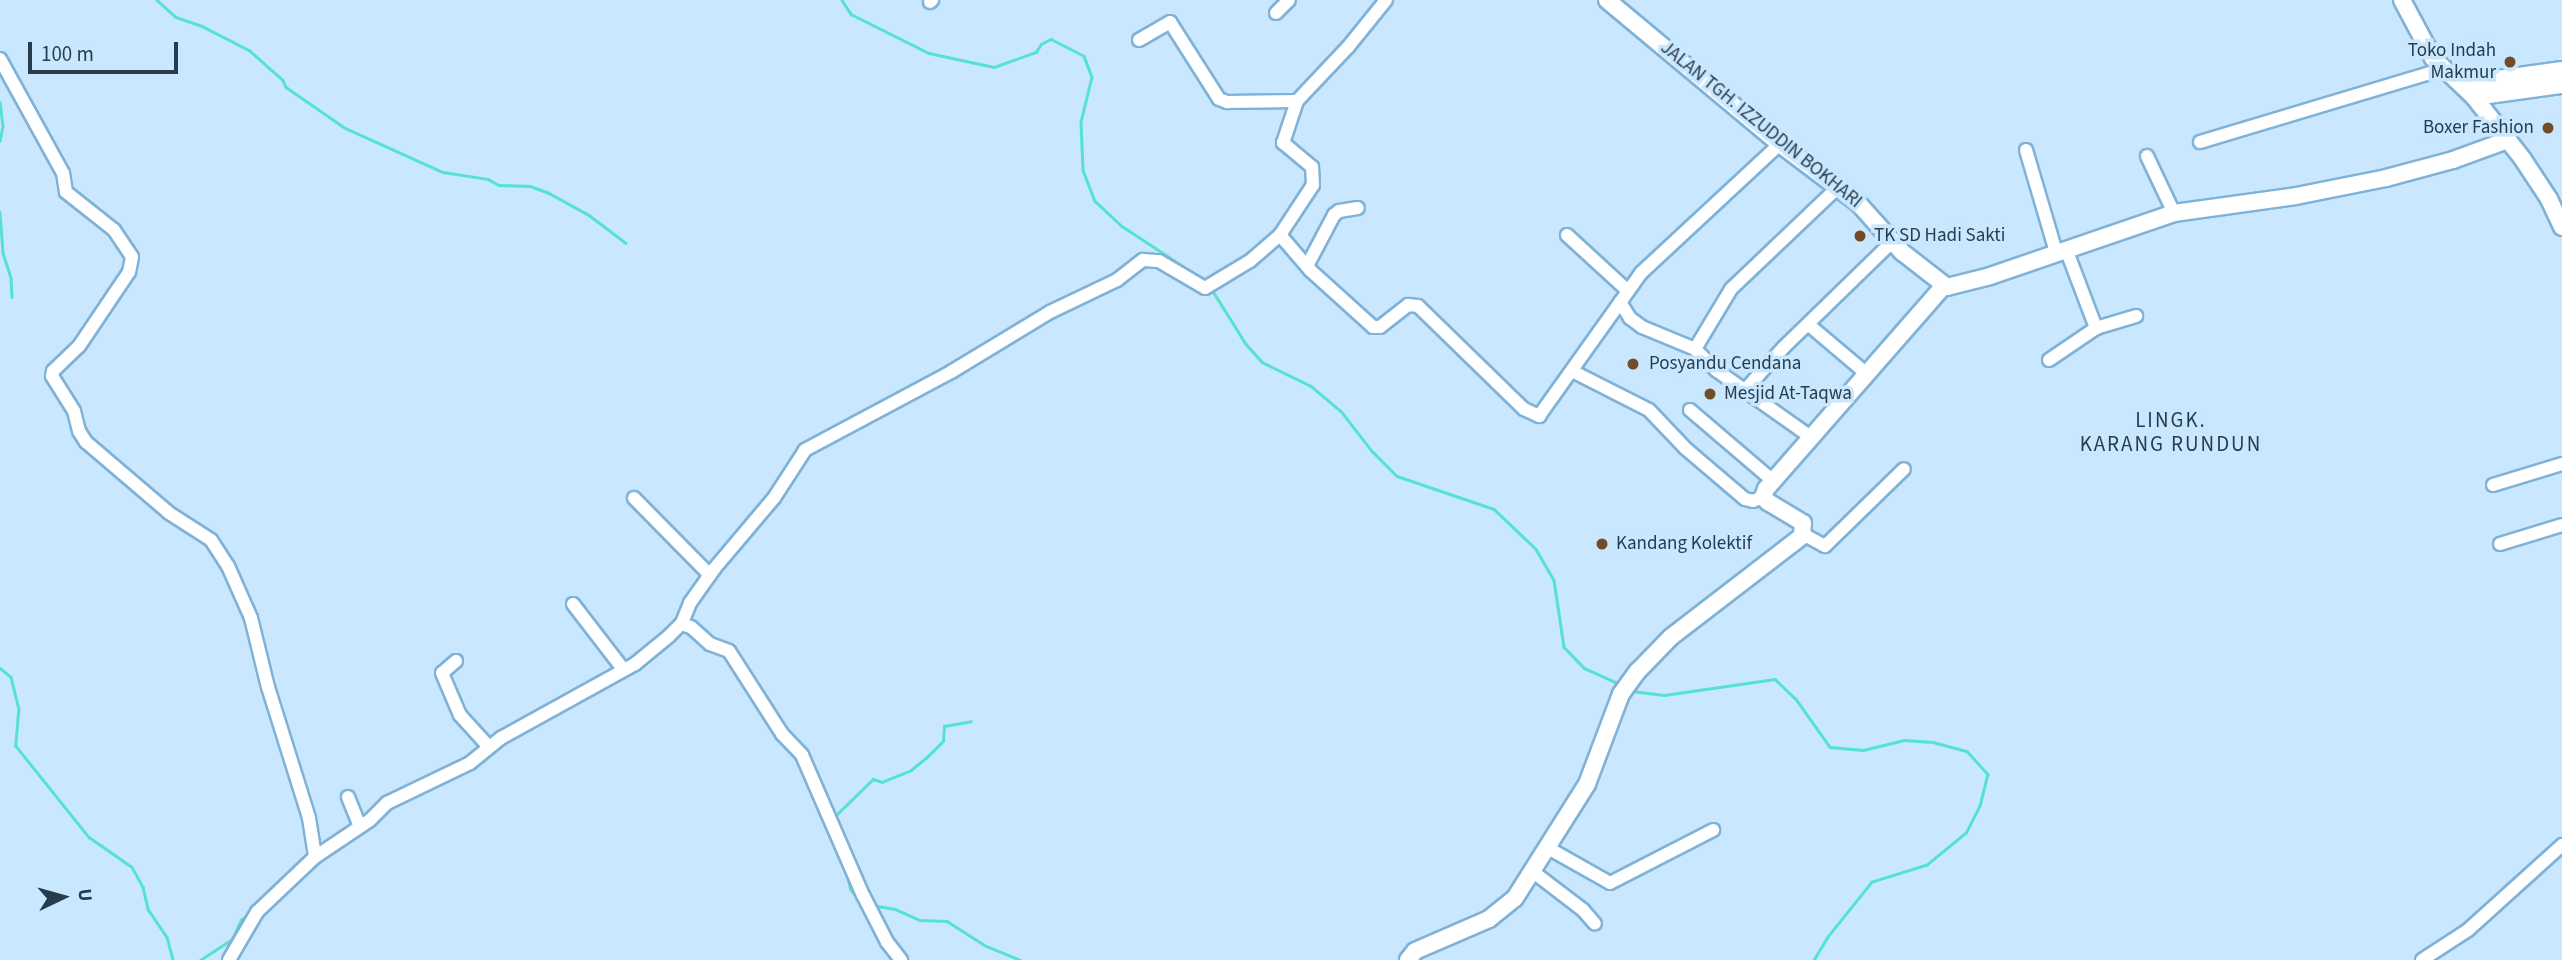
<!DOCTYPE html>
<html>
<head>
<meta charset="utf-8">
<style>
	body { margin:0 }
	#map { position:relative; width:2562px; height:960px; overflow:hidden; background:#c9e7fe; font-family:"Source Sans 3",sans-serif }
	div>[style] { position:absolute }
	.stream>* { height:2.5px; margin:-1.25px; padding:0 1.25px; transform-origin:1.25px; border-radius:1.25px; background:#56e3cd }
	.roads { filter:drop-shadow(2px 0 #80b2d7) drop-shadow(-2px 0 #80b2d7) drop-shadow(0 2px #80b2d7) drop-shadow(0 -2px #80b2d7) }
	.street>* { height:12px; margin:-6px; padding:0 6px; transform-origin:6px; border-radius:6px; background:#fff }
	.secondary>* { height:16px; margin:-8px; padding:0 8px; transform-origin:8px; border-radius:8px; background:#fff }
	.dots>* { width:19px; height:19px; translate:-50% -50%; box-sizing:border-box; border:4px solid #c9e7fe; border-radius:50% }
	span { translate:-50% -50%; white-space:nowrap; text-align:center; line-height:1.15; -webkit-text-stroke:7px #c9e7fe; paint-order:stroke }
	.poi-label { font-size:19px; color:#283d4c }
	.right { translate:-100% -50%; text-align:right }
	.left { translate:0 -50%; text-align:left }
	.street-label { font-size:19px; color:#283d4c }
	.neighbourhood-label { font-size:21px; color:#283d4c; letter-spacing:2px }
	.north { position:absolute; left:28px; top:862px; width:70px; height:70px; -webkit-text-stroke:5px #c9e7fe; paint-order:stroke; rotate:85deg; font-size:19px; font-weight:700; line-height:28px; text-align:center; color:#283d4c }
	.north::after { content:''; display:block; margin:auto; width:24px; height:32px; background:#283d4c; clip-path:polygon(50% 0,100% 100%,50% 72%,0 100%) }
	.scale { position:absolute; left:28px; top:42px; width:150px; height:32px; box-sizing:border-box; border:4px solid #283d4c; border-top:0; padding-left:9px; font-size:21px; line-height:24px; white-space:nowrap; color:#283d4c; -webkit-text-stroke:5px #c9e7fe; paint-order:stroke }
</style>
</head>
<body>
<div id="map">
	<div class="stream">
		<div style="left:157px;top:0;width:25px;rotate:42deg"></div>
		<div style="left:176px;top:17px;width:28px;rotate:19deg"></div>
		<div style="left:202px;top:26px;width:53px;rotate:27.1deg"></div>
		<div style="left:249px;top:50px;width:45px;rotate:41.4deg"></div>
		<div style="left:283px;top:80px;width:8px;rotate:67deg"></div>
		<div style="left:286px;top:87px;width:72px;rotate:34.8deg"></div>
		<div style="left:345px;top:128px;width:107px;rotate:24.2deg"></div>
		<div style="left:443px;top:172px;width:46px;rotate:8.8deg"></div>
		<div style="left:488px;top:179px;width:13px;rotate:29deg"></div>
		<div style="left:499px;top:185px;width:31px;rotate:2deg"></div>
		<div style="left:530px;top:186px;width:20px;rotate:20deg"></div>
		<div style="left:549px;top:193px;width:46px;rotate:28.8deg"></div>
		<div style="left:589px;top:215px;width:46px;rotate:37.1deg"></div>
		<div style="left:842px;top:0;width:17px;rotate:57deg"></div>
		<div style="left:851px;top:14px;width:87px;rotate:26.6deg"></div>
		<div style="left:929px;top:53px;width:66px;rotate:12.2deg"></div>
		<div style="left:994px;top:67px;width:45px;rotate:-19.7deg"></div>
		<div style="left:1036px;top:52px;width:9px;rotate:-58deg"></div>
		<div style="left:1041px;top:44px;width:11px;rotate:-27deg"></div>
		<div style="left:1051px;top:39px;width:37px;rotate:27deg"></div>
		<div style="left:1084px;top:56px;width:22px;rotate:69deg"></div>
		<div style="left:1092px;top:77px;width:46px;rotate:103.7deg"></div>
		<div style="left:1081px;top:122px;width:48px;rotate:87.6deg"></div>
		<div style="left:1083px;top:170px;width:33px;rotate:69deg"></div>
		<div style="left:1095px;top:201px;width:37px;rotate:43deg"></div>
		<div style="left:1122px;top:226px;width:102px;rotate:33.4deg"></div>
		<div style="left:0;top:102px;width:24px;rotate:83deg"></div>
		<div style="left:3px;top:126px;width:15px;rotate:101deg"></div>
		<div style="left:0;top:212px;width:41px;rotate:85.8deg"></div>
		<div style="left:3px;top:253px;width:26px;rotate:72deg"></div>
		<div style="left:11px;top:278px;width:19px;rotate:87deg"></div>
		<div style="left:1211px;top:288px;width:66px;rotate:58deg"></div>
		<div style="left:1246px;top:344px;width:24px;rotate:48deg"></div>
		<div style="left:1262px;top:362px;width:55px;rotate:26.1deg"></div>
		<div style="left:1311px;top:386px;width:39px;rotate:40deg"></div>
		<div style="left:1341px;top:411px;width:51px;rotate:52.2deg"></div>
		<div style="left:1372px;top:451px;width:35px;rotate:45deg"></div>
		<div style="left:1397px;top:476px;width:102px;rotate:18.8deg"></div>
		<div style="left:1494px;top:509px;width:58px;rotate:43.6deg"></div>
		<div style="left:1536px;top:549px;width:36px;rotate:60deg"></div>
		<div style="left:1554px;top:580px;width:68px;rotate:81.5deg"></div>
		<div style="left:1564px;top:647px;width:29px;rotate:46deg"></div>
		<div style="left:1584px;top:668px;width:39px;rotate:24deg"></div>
		<div style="left:0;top:668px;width:14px;rotate:39deg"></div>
		<div style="left:11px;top:677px;width:32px;rotate:76deg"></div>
		<div style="left:19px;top:708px;width:38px;rotate:95deg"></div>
		<div style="left:16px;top:746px;width:117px;rotate:51.3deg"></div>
		<div style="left:89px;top:837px;width:52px;rotate:34.9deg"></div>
		<div style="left:132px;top:867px;width:23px;rotate:61deg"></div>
		<div style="left:143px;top:887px;width:23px;rotate:77deg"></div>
		<div style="left:148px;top:909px;width:34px;rotate:56deg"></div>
		<div style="left:167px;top:937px;width:24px;rotate:75deg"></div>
		<div style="left:1632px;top:691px;width:32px;rotate:7deg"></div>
		<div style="left:1664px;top:695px;width:112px;rotate:-8.2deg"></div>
		<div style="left:1775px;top:679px;width:29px;rotate:44deg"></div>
		<div style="left:1796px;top:699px;width:59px;rotate:54.7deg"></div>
		<div style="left:1830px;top:747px;width:33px;rotate:5deg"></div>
		<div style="left:1863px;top:750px;width:42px;rotate:-13.7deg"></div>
		<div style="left:1904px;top:740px;width:29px;rotate:4deg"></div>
		<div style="left:1933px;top:742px;width:35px;rotate:15deg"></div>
		<div style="left:1967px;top:751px;width:31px;rotate:48deg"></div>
		<div style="left:1988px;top:774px;width:33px;rotate:104deg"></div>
		<div style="left:1980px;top:806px;width:30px;rotate:117deg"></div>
		<div style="left:1966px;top:833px;width:50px;rotate:140.6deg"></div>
		<div style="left:1927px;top:865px;width:58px;rotate:162.8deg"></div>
		<div style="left:1872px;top:882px;width:70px;rotate:128.7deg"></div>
		<div style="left:1828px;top:937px;width:27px;rotate:121deg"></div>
		<div style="left:833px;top:818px;width:56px;rotate:-44.3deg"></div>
		<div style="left:873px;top:779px;width:9px;rotate:18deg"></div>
		<div style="left:882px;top:782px;width:31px;rotate:-22deg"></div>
		<div style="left:911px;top:770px;width:19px;rotate:-39deg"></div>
		<div style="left:926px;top:758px;width:24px;rotate:-45deg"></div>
		<div style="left:943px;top:741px;width:15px;rotate:-86deg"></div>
		<div style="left:944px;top:726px;width:27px;rotate:-10deg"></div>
		<div style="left:829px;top:831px;width:15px;rotate:67deg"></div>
		<div style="left:847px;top:873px;width:17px;rotate:77deg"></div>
		<div style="left:851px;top:890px;width:17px;rotate:50deg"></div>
		<div style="left:872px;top:905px;width:23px;rotate:10deg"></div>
		<div style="left:895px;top:909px;width:27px;rotate:24deg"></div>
		<div style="left:920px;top:920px;width:27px;rotate:2deg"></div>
		<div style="left:947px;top:921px;width:46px;rotate:32.7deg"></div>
		<div style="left:986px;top:946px;width:37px;rotate:22deg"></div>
		<div style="left:200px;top:960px;width:38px;rotate:-33deg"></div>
		<div style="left:232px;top:939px;width:21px;rotate:-65deg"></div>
		<div style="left:241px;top:920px;width:14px;rotate:-39deg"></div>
	</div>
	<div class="roads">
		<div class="street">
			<div style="left:930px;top:2px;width:3px;rotate:-45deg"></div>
			<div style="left:1276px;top:13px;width:18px;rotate:-45deg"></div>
			<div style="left:1139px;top:40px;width:36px;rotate:-30deg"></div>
			<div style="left:1170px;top:22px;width:91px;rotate:57.5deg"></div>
			<div style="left:1219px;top:99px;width:9px;rotate:21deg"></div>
			<div style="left:1227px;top:102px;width:70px;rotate:-0.8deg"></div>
			<div style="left:0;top:59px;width:130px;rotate:61.1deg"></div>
			<div style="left:63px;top:173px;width:19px;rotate:81deg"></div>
			<div style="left:66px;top:192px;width:61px;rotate:38.4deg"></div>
			<div style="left:114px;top:230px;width:32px;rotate:56deg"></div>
			<div style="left:132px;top:257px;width:15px;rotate:101deg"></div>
			<div style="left:129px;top:272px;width:89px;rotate:124deg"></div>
			<div style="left:79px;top:346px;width:36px;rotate:136deg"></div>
			<div style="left:53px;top:371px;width:5px;rotate:101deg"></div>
			<div style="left:52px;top:376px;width:41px;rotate:57.8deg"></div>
			<div style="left:74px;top:411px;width:21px;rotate:76deg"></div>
			<div style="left:79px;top:431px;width:13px;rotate:58deg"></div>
			<div style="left:86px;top:442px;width:109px;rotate:40.5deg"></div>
			<div style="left:169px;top:513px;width:50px;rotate:32.7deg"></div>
			<div style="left:211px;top:540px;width:31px;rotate:57deg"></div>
			<div style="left:228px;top:566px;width:57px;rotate:66.1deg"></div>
			<div style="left:251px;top:618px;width:71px;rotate:76.2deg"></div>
			<div style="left:268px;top:687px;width:137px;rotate:72.6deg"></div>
			<div style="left:309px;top:818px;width:39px;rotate:81deg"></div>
			<div style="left:2200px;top:142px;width:254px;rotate:-16.7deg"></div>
			<div style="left:2026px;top:150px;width:106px;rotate:73.6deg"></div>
			<div style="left:2147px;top:156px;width:63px;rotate:64.7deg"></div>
			<div style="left:1280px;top:235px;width:46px;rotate:49.4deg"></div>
			<div style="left:1310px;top:270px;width:85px;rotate:42.1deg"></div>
			<div style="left:1373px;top:327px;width:7px"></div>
			<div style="left:1380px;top:327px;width:36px;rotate:-38deg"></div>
			<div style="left:1408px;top:305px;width:10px;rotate:6deg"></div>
			<div style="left:1418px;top:306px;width:148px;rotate:44.2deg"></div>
			<div style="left:1524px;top:409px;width:17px;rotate:25deg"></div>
			<div style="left:1539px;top:416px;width:176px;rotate:-54.5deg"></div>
			<div style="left:1641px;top:273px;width:190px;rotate:-42.9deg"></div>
			<div style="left:1567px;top:235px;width:83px;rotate:42.6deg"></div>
			<div style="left:2066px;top:249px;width:85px;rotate:69.2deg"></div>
			<div style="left:2096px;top:328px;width:42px;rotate:-16.7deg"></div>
			<div style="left:1307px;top:266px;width:58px;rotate:-62.1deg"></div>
			<div style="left:1334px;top:215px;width:6px;rotate:-39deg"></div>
			<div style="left:1339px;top:211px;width:19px;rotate:-9deg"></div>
			<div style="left:1620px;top:302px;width:19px;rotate:58deg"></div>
			<div style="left:1630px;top:318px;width:15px;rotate:37deg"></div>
			<div style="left:1642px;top:327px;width:57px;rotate:22.5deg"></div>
			<div style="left:1695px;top:349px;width:30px;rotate:45deg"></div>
			<div style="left:1716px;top:370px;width:118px;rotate:35.3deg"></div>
			<div style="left:1809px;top:325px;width:76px;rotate:40.2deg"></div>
			<div style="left:1695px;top:349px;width:70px;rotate:-59deg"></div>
			<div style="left:1731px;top:289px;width:146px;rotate:-43.6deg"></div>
			<div style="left:2049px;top:360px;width:57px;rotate:-34.2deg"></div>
			<div style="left:1572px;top:371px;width:86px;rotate:26.9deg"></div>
			<div style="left:1649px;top:410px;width:52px;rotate:46.5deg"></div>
			<div style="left:1685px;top:448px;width:79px;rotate:40.4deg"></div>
			<div style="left:1745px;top:499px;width:8px;rotate:14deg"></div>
			<div style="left:1753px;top:501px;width:11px;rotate:-22deg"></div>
			<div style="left:1745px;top:390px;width:58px;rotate:-47.8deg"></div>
			<div style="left:1784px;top:347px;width:151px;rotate:-44.2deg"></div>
			<div style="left:1690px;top:410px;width:109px;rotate:40.5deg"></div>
			<div style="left:2493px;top:485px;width:72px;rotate:-16.9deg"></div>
			<div style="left:634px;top:498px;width:108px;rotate:45.4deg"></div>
			<div style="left:1803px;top:534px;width:25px;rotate:29deg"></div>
			<div style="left:1825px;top:546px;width:110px;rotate:-44.3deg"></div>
			<div style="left:2500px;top:544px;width:65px;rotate:-17deg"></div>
			<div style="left:573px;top:604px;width:82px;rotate:52.4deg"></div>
			<div style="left:681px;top:624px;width:10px;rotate:17deg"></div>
			<div style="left:691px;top:627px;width:25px;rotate:42deg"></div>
			<div style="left:710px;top:644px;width:20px;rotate:20deg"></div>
			<div style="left:729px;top:651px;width:98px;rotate:57.4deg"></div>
			<div style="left:782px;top:734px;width:29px;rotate:46deg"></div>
			<div style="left:802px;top:755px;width:153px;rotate:66.5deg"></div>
			<div style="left:863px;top:895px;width:53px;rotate:62.9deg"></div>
			<div style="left:887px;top:942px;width:23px;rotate:52deg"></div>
			<div style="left:456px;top:661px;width:18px;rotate:139deg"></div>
			<div style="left:442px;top:673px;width:46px;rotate:66.8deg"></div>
			<div style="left:460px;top:715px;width:43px;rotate:47.8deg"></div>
			<div style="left:348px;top:797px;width:31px;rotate:68deg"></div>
			<div style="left:1548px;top:848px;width:71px;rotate:29.4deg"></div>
			<div style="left:1610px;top:883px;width:116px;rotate:-27.2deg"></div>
			<div style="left:1532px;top:871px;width:64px;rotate:37.4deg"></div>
			<div style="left:1583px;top:910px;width:18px;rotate:49deg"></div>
			<div style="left:229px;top:960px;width:56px;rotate:-59.7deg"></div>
			<div style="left:257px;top:912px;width:80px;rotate:-43.5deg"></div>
			<div style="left:315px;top:857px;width:66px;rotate:-33.9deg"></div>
			<div style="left:370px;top:820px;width:24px;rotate:-45deg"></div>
			<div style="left:387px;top:803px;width:92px;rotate:-25.7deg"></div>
			<div style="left:470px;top:763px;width:40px;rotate:-39deg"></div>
			<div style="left:501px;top:738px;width:153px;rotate:-28.9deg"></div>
			<div style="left:635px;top:664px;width:44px;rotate:-39.5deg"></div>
			<div style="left:669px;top:636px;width:18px;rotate:-45deg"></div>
			<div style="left:682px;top:623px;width:22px;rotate:-68deg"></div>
			<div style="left:690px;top:603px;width:42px;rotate:-54.8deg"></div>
			<div style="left:714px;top:569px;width:93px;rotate:-49.8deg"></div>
			<div style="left:774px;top:498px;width:57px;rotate:-57.1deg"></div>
			<div style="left:805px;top:450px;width:166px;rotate:-28.1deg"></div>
			<div style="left:951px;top:372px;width:116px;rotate:-31.2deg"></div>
			<div style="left:1050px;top:312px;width:74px;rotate:-25.5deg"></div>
			<div style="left:1117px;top:280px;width:33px;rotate:-38deg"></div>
			<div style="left:1143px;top:260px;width:16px;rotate:4deg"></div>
			<div style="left:1159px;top:261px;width:53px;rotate:30.4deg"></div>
			<div style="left:1205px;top:288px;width:52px;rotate:-31deg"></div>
			<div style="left:1250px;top:261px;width:40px;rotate:-41deg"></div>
			<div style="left:1280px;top:235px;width:60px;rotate:-56.6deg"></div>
			<div style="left:1313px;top:185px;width:18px;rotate:-93deg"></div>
			<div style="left:1312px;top:167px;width:38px;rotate:-140deg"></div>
			<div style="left:1283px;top:143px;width:44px;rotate:-71.6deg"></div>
			<div style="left:1297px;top:101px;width:74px;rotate:-46.6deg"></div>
			<div style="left:1348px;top:47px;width:60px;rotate:-51deg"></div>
			<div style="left:2422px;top:960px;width:55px;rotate:-33.1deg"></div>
			<div style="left:2468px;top:930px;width:127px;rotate:-42.1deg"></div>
		</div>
		<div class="secondary">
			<div style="left:1607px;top:0;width:225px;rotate:39.8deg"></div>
			<div style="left:1780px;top:144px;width:98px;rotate:37.1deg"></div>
			<div style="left:1858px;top:203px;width:66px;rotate:48.1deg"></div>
			<div style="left:1902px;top:252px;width:57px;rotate:37.9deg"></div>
			<div style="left:1947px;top:287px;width:44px;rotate:-14.3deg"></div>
			<div style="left:1990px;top:276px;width:194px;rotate:-18.9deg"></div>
			<div style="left:2174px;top:213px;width:123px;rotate:-7.9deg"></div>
			<div style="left:2296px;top:196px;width:92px;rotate:-11.3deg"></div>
			<div style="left:2386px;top:178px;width:69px;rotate:-15deg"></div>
			<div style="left:2453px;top:160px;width:59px;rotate:-20deg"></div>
			<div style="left:2402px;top:0;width:66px;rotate:61.9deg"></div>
			<div style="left:2433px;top:58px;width:57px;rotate:43.6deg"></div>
			<div style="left:2474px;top:97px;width:78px;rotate:51.8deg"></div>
			<div style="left:2522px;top:158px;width:49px;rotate:56.6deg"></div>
			<div style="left:2549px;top:199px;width:31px;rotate:65deg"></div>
			<div style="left:2461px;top:84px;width:102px;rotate:-7.9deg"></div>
			<div style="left:2474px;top:97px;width:89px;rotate:-7.8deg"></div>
			<div style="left:1408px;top:960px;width:11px;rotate:-52deg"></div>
			<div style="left:1415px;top:951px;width:81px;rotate:-23.4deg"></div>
			<div style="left:1489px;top:919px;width:33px;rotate:-39deg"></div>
			<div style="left:1515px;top:898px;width:135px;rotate:-57.7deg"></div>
			<div style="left:1587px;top:784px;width:96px;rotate:-69.3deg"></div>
			<div style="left:1621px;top:694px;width:29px;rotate:-54deg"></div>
			<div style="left:1638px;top:671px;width:47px;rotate:-45.9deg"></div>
			<div style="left:1671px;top:637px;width:165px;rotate:-37.6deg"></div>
			<div style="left:1802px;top:536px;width:13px;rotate:-86deg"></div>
			<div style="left:1803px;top:523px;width:41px;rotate:-149deg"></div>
			<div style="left:1768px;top:502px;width:7px;rotate:-135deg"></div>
			<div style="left:1763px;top:497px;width:9px;rotate:-69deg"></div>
			<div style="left:1766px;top:489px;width:270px;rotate:-48.8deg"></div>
		</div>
	</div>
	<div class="dots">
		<div style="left:2510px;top:62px;background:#724c29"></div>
		<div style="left:2548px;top:128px;background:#724c29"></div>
		<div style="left:1860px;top:236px;background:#724c29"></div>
		<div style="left:1633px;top:364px;background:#724c29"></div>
		<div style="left:1710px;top:394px;background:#724c29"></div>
		<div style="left:1602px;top:544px;background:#724c29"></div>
	</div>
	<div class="poi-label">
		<span class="right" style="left:2496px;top:62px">Toko Indah<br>Makmur</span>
		<span class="right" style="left:2534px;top:128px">Boxer Fashion</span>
		<span class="left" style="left:1874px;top:236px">TK SD Hadi Sakti</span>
		<span class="left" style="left:1649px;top:364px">Posyandu Cendana</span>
		<span class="left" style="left:1724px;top:394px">Mesjid At-Taqwa</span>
		<span class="left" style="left:1616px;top:544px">Kandang Kolektif</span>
	</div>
	<div class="street-label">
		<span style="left:1761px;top:125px;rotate:39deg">JALAN TGH. IZZUDDIN BOKHARI</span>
	</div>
	<div class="neighbourhood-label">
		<span style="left:2171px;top:432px">LINGK.<br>KARANG RUNDUN</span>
	</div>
	<div class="north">U</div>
	<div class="scale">100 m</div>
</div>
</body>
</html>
